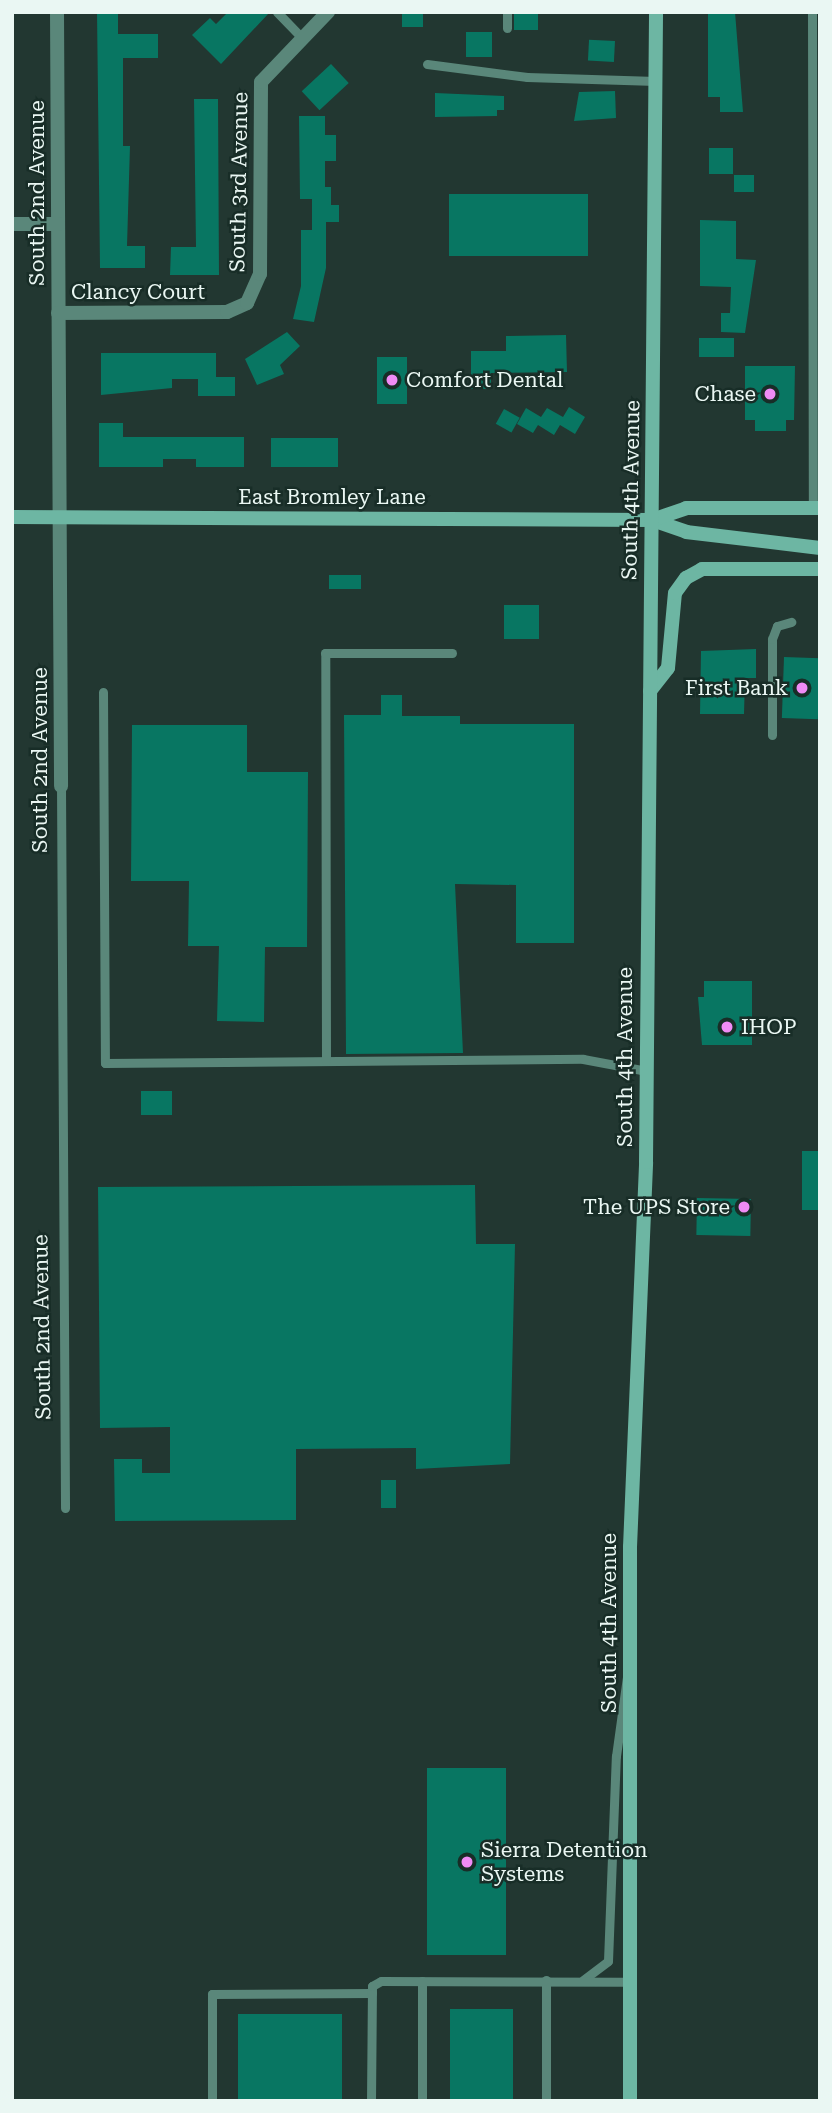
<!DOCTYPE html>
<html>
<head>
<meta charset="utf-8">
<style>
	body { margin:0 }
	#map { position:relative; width:832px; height:2113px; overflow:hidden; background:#223731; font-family:"Roboto Serif",serif }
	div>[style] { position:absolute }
	.building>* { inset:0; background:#087662; transform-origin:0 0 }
	.service>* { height:9px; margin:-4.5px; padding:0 4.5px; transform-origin:4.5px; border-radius:4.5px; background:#5a877a }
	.minor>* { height:14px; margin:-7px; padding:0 7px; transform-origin:7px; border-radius:7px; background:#5a877a }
	.secondary>* { height:14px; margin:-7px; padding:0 7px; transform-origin:7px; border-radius:7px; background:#6db6a3 }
	.dots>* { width:19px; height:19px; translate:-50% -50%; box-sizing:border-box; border:4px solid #182d27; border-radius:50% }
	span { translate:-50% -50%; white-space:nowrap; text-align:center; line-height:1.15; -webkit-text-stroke:5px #182d27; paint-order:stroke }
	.street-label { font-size:21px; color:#eaf7f3 }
	.poi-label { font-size:21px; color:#eaf7f3 }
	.left { translate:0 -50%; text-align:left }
	.right { translate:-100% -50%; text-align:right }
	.frame { position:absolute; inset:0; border:14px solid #eaf7f3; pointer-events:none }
</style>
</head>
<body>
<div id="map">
	<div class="building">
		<div style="clip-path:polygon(97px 12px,118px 12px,118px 34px,158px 34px,158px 58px,123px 58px,123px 146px,130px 146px,127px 246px,145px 246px,145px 268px,100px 268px)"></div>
		<div style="clip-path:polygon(228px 12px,270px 12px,221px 64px,192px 35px,210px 18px,216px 24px)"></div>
		<div style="left:402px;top:12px;width:21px;height:15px"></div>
		<div style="left:514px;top:12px;width:24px;height:18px"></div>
		<div style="clip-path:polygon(708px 12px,735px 12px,743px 112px,720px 112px,720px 97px,708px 97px)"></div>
		<div style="left:466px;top:32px;width:26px;height:25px"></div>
		<div style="left:615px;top:41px;width:21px;height:26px;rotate:93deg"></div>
		<div style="left:331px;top:64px;width:26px;height:40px;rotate:47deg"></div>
		<div style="clip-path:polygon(615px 91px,616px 118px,574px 121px,579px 92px)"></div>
		<div style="clip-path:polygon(435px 93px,504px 96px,504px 110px,497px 110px,497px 116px,435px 117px)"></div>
		<div style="clip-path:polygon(194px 99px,218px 99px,219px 275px,170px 275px,171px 247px,196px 247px)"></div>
		<div style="clip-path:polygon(299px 116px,325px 116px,325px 135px,336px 135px,336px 161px,325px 161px,325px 187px,331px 187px,331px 205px,339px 205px,339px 222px,326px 222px,326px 268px,314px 322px,293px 319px,301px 286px,301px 230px,312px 230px,312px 199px,300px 199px)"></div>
		<div style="left:709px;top:148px;width:24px;height:26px"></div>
		<div style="left:734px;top:175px;width:20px;height:17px"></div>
		<div style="left:449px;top:194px;width:139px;height:62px"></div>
		<div style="clip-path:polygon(700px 220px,736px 221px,736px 259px,756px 260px,745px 333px,721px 332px,721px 313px,730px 313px,731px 287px,700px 286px)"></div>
		<div style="clip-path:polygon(287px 332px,300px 346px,280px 365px,284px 374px,257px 385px,245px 359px)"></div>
		<div style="clip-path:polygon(566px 335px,567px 372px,491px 373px,491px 389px,471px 389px,471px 351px,506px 351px,506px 336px)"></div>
		<div style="left:699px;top:338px;width:35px;height:19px"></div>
		<div style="clip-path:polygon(101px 353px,216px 353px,216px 377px,235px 377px,235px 396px,198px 396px,198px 379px,172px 379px,172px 388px,101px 395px)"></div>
		<div style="left:377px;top:357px;width:30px;height:47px"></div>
		<div style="clip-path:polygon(745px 366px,795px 366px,794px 420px,786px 420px,786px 431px,755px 431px,755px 420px,745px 420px)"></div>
		<div style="clip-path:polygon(569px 407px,585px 417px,575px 434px,560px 425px,554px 435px,538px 425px,533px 433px,517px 424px,526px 408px,541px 417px,547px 408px,563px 417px)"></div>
		<div style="left:504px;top:409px;width:18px;height:17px;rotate:29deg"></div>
		<div style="clip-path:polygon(99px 423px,123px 423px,123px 437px,244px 437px,244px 467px,196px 467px,196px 459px,163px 459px,163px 467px,99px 467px)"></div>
		<div style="left:271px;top:438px;width:67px;height:29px"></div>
		<div style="left:329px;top:575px;width:32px;height:14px"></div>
		<div style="left:504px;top:605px;width:35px;height:34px"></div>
		<div style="clip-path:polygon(756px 649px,756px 678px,745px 678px,744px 714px,700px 714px,701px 651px)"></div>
		<div style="left:784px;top:657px;width:36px;height:61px;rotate:2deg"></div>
		<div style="clip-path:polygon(381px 695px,402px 695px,402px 716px,460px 716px,460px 724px,574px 724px,574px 943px,516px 943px,516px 885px,455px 884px,463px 1053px,346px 1054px,344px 715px,381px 715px)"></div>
		<div style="clip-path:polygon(132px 725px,247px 725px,247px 772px,308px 772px,307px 947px,265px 947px,264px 1022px,217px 1021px,219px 946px,188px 946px,189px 881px,131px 881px)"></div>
		<div style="clip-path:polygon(704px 981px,752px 981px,752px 1045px,702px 1045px,698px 997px,704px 997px)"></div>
		<div style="left:141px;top:1091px;width:31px;height:24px"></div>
		<div style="left:802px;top:1151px;width:18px;height:59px"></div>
		<div style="clip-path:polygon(475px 1185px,476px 1244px,515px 1244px,510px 1464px,416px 1469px,416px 1448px,296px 1449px,296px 1520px,115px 1521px,114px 1459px,142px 1459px,142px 1473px,170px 1473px,170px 1427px,100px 1428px,98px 1187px)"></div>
		<div style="left:697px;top:1198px;width:54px;height:37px;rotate:1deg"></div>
		<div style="left:381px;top:1480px;width:15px;height:28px"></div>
		<div style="left:506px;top:1768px;width:187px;height:79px;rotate:90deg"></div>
		<div style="left:450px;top:2009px;width:63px;height:92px"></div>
		<div style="left:238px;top:2014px;width:104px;height:87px"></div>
	</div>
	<div class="service">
		<div style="left:277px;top:12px;width:36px;rotate:46deg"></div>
		<div style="left:507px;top:12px;width:16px;rotate:90deg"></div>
		<div style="left:812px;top:12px;width:496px;rotate:89.9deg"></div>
		<div style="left:427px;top:64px;width:101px;rotate:7.4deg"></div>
		<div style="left:527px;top:77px;width:129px;rotate:1.8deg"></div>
		<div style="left:103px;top:692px;width:371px;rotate:89.7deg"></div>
		<div style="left:105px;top:1063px;width:478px;rotate:-0.5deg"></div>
		<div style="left:583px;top:1059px;width:65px;rotate:10.6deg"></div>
		<div style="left:772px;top:735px;width:96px;rotate:-90deg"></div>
		<div style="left:772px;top:639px;width:14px;rotate:-69deg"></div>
		<div style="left:777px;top:626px;width:15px;rotate:-16deg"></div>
		<div style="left:61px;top:786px;width:722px;rotate:89.68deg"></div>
		<div style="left:326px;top:1061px;width:408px;rotate:-90.1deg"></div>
		<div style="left:325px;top:653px;width:127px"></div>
		<div style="left:583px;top:1980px;width:31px;rotate:-37deg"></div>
		<div style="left:608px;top:1961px;width:205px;rotate:-87.8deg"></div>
		<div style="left:616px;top:1756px;width:80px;rotate:-82.1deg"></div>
		<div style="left:422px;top:1981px;width:120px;rotate:90deg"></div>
		<div style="left:212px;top:2101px;width:107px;rotate:-90deg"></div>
		<div style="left:212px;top:1994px;width:160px;rotate:-0.4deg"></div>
		<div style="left:371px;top:2101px;width:115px;rotate:-89.5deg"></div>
		<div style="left:372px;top:1986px;width:10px;rotate:-29deg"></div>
		<div style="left:381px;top:1981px;width:245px;rotate:0.2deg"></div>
		<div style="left:546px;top:2101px;width:121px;rotate:-90deg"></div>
	</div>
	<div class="minor">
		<div style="left:57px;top:12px;width:774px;rotate:89.7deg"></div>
		<div style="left:12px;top:224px;width:46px"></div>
		<div style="left:58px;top:313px;width:169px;rotate:-0.3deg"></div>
		<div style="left:227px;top:312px;width:22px;rotate:-24deg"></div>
		<div style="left:247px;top:303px;width:32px;rotate:-66deg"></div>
		<div style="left:260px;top:274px;width:192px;rotate:-89.7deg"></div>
		<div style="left:261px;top:82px;width:97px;rotate:-46.3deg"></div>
	</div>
	<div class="secondary">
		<div style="left:12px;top:517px;width:640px;rotate:0.27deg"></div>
		<div style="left:652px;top:520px;width:36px;rotate:19deg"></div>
		<div style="left:686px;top:532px;width:135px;rotate:6.8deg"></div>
		<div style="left:652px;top:520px;width:36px;rotate:-19deg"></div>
		<div style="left:686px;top:508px;width:134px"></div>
		<div style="left:650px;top:691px;width:29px;rotate:-52deg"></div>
		<div style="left:668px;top:668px;width:75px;rotate:-84.7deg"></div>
		<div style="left:675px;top:593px;width:19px;rotate:-54deg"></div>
		<div style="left:686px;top:578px;width:18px;rotate:-29deg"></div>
		<div style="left:702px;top:569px;width:118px"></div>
		<div style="left:630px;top:2101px;width:554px;rotate:-90deg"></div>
		<div style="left:630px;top:1547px;width:385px;rotate:-87.6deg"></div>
		<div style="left:646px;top:1162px;width:1150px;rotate:-89.5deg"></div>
	</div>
	<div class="dots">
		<div style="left:392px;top:380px;background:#f08bf5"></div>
		<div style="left:770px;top:394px;background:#f08bf5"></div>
		<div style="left:802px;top:688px;background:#f08bf5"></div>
		<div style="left:727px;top:1027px;background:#f08bf5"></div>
		<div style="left:744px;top:1207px;background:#f08bf5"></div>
		<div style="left:467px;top:1862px;background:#f08bf5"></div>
	</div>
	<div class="street-label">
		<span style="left:239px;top:182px;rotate:-89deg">South 3rd Avenue</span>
		<span style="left:37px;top:193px;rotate:-90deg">South 2nd Avenue</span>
		<span style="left:138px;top:292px">Clancy Court</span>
		<span style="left:631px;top:490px;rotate:-89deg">South 4th Avenue</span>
		<span style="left:332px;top:497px">East Bromley Lane</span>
		<span style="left:40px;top:760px;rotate:-90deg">South 2nd Avenue</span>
		<span style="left:625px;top:1057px;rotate:-90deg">South 4th Avenue</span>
		<span style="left:42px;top:1327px;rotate:-91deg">South 2nd Avenue</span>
		<span style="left:609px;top:1623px;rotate:-90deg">South 4th Avenue</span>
	</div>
	<div class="poi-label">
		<span class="left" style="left:406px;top:380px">Comfort Dental</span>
		<span class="right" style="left:756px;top:394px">Chase</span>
		<span class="right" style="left:788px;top:688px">First Bank</span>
		<span class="left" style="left:741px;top:1027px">IHOP</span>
		<span class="right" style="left:730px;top:1207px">The UPS Store</span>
		<span class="left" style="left:481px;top:1862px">Sierra Detention<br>Systems</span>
	</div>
	<div class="frame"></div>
</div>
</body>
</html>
